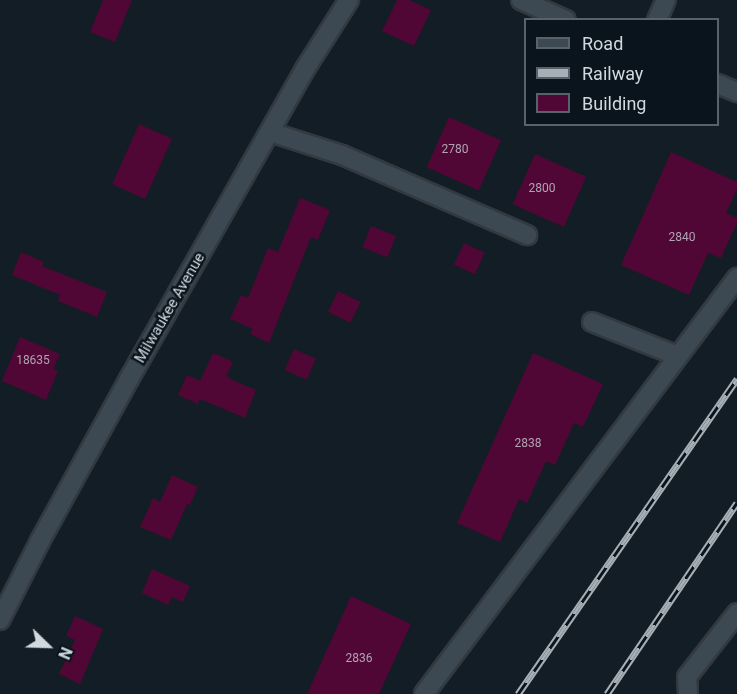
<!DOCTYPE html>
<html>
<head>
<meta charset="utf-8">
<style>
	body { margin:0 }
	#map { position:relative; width:737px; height:694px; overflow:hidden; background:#121d25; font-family:Roboto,sans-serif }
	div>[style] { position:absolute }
	.building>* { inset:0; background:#500735; transform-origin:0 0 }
	.roads { filter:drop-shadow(2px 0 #333940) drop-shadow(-2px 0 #333940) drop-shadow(0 2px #333940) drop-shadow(0 -2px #333940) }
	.minor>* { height:18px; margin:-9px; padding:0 9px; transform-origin:9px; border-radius:9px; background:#3c4852 }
	.rail>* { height:7px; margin-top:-3.5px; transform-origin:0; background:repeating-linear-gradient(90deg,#09141c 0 14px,#a7afb6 0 28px); box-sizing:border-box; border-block:2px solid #a7afb6 }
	span { translate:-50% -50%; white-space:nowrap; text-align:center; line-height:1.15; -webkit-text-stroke:5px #09141c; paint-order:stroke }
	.number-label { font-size:12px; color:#b1a4b4 }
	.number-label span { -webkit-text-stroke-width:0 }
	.street-label { font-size:15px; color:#d1d8de }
	.legend { position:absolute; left:524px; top:18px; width:195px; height:108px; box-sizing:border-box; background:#09141c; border:2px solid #59626a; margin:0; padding:8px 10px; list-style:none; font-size:18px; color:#d1d8de }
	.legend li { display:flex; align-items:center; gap:12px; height:30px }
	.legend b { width:30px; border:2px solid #59626a }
	.north { position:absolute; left:18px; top:616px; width:60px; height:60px; -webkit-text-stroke:4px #09141c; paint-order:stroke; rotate:113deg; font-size:16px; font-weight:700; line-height:24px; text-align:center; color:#d1d8de }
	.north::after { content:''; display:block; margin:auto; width:21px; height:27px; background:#d1d8de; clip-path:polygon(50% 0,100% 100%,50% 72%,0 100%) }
</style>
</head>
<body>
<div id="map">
	<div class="building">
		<div style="clip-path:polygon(103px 0,132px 0,115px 42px,90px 32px)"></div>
		<div style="clip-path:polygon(397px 0,409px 0,431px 10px,414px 46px,382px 31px)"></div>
		<div style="left:449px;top:117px;width:57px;height:55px;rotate:24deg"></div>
		<div style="left:139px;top:124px;width:36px;height:66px;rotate:24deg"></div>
		<div style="clip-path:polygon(671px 152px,737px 182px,737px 189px,726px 213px,737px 218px,737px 223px,721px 258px,708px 253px,689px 295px,621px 265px)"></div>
		<div style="left:535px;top:154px;width:56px;height:55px;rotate:24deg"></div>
		<div style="clip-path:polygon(300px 198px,330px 210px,318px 240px,311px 237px,269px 343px,250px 334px,253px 329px,230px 319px,241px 295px,248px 298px,268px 248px,278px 252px)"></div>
		<div style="left:371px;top:226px;width:27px;height:23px;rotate:22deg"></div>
		<div style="left:464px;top:243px;width:23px;height:24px;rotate:25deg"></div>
		<div style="clip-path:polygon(21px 252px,44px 262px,42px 266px,107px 292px,97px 317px,58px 301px,60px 295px,12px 275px)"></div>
		<div style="left:338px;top:291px;width:25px;height:23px;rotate:26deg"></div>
		<div style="clip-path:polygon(20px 337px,60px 354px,53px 369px,58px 371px,46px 400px,2px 381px)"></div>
		<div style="left:294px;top:349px;width:24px;height:23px;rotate:24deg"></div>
		<div style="clip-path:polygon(213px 353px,233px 362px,226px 376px,230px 377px,230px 379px,256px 390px,245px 418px,200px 399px,198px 404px,178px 395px,187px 375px,200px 381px)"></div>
		<div style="clip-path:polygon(533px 353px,603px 384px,583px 427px,574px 423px,555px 465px,546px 461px,527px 503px,519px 499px,500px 542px,457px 523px)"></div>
		<div style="clip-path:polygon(172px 475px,198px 487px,190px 505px,187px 504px,171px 540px,140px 527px,153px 498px,160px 502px)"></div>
		<div style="clip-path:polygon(152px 569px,190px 586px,183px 602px,172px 597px,168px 605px,142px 593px)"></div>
		<div style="clip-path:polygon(351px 596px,411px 624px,379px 694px,307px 694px)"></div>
		<div style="clip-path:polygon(75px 616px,103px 629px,80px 684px,59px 674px,75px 640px,66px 636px)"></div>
	</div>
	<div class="roads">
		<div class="minor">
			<div style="left:521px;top:0;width:49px;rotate:24deg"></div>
			<div style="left:657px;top:20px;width:22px;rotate:-66deg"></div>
			<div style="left:718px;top:84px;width:21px;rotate:23deg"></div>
			<div style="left:270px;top:132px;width:76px;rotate:17.7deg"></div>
			<div style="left:342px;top:155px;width:202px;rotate:23.4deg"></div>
			<div style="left:592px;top:322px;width:92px;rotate:21.6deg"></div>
			<div style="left:0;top:620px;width:89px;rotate:-63.1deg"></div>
			<div style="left:40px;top:541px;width:185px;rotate:-61.2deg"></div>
			<div style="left:129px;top:379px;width:356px;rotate:-60.4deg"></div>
			<div style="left:305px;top:69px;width:82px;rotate:-57.5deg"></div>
			<div style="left:424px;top:694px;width:521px;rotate:-53.04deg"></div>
			<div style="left:688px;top:694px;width:17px;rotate:-93deg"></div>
			<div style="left:687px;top:677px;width:81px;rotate:-52deg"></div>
		</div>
	</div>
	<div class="rail">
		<div style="left:518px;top:694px;width:384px;rotate:-55.2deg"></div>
		<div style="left:607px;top:694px;width:231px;rotate:-55.8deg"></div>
	</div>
	<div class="number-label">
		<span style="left:455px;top:150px">2780</span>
		<span style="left:542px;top:189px">2800</span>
		<span style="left:682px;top:238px">2840</span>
		<span style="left:33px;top:361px">18635</span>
		<span style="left:528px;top:444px">2838</span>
		<span style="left:359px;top:659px">2836</span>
	</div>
	<div class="street-label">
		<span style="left:170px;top:308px;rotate:-60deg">Milwaukee Avenue</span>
	</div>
	<ul class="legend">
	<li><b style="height:8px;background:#3c4852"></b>Road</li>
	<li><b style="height:8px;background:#a7afb6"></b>Railway</li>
	<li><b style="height:16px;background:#500735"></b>Building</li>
	</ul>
	<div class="north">N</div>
</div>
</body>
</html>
